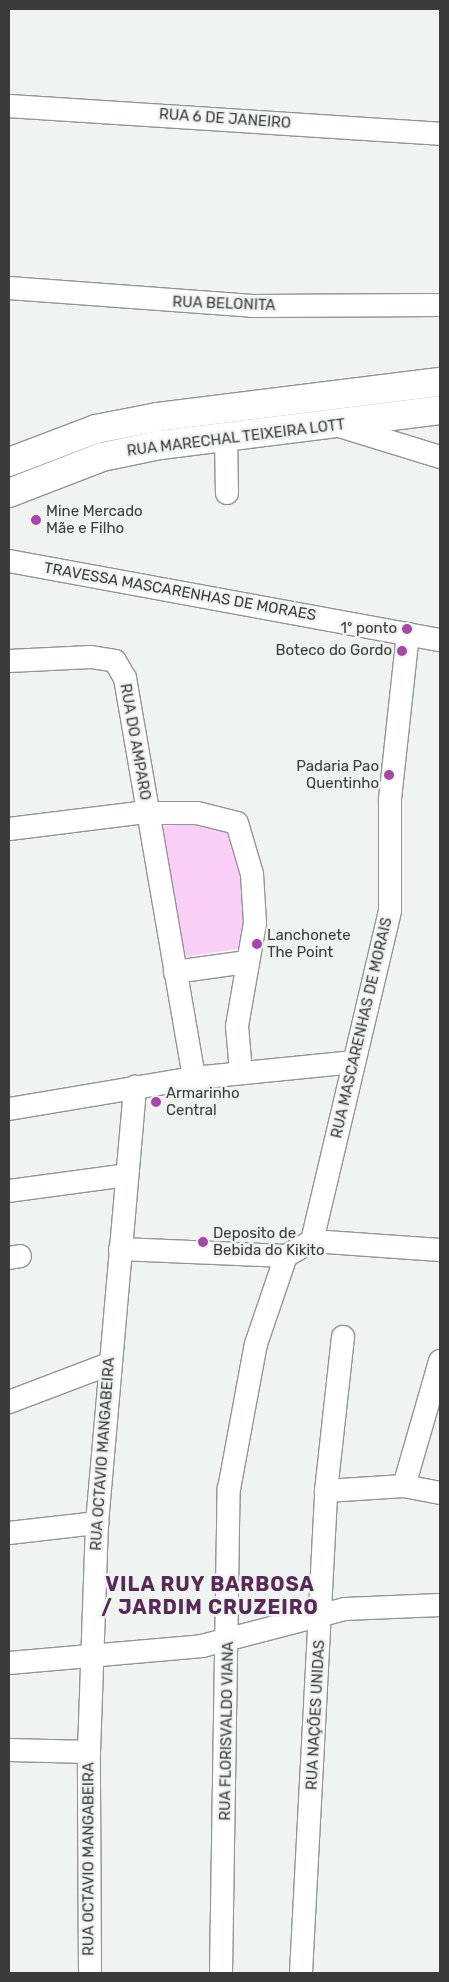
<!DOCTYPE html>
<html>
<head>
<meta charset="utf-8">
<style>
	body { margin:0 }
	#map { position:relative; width:449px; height:1982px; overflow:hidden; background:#eff4f0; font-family:Rubik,sans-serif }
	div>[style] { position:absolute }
	.green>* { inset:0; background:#f9cff8 }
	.roads { filter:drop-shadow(1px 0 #929693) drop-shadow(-1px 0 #929693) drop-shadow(0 1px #929693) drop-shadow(0 -1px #929693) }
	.street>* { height:22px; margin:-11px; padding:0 11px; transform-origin:11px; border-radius:11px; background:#fff }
	.secondary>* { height:28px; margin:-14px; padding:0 14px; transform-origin:14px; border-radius:14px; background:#fff }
	.dots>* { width:14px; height:14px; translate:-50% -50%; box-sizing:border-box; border:2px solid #eff4f0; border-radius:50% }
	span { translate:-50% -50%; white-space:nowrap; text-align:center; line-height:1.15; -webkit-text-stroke:5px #eff4f0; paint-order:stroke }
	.street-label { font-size:15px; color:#3a3c3a }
	.poi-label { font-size:15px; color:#3a3c3a }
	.left { translate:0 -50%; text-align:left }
	.right { translate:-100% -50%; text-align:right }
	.district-label { font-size:20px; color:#59295a; font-weight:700; letter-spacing:1px }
	.frame { position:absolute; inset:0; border:10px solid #3a3c3a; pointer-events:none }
</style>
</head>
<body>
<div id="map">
	<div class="green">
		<div style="clip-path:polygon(195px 824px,228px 830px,247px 882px,243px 948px,182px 957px,160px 826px)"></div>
	</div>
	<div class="roads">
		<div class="street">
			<div style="left:9px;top:106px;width:432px;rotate:3.7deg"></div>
			<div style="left:9px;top:288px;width:244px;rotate:4.2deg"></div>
			<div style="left:252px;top:306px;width:188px;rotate:-0.3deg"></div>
			<div style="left:336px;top:425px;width:109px;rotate:17.1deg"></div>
			<div style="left:226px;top:437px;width:56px;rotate:89deg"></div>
			<div style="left:9px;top:561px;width:438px;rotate:10.4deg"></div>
			<div style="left:9px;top:661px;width:82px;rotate:-2.8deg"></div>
			<div style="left:91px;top:657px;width:24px;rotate:9deg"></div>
			<div style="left:115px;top:661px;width:20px;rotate:60deg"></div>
			<div style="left:125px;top:678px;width:406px;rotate:80.2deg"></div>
			<div style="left:9px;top:829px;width:129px;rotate:-7.1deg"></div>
			<div style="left:137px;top:813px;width:60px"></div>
			<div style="left:197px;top:813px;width:41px;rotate:14deg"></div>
			<div style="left:237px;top:823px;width:53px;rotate:73.6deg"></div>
			<div style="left:252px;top:874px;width:49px;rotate:86.5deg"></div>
			<div style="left:255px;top:923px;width:105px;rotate:99.9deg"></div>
			<div style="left:237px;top:1026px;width:46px;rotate:85deg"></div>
			<div style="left:175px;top:972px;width:73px;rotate:-7.9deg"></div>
			<div style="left:9px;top:1109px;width:188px;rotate:-9.5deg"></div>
			<div style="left:194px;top:1078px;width:161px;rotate:-5.7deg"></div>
			<div style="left:9px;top:1191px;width:119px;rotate:-7.7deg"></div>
			<div style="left:312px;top:1241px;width:340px;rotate:-76.7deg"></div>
			<div style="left:390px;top:910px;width:111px;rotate:-90deg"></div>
			<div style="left:390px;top:799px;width:166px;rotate:-83.8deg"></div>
			<div style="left:120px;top:1249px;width:166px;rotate:2.4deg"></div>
			<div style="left:286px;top:1256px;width:30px;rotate:-30deg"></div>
			<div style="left:312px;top:1241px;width:128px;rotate:4deg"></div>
			<div style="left:9px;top:1258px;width:11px;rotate:-10deg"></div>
			<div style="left:9px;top:1402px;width:107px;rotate:-20.8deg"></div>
			<div style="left:404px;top:1486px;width:130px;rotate:-73.9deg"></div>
			<div style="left:326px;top:1491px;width:78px;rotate:-3.7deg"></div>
			<div style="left:404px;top:1486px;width:37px;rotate:11deg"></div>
			<div style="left:9px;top:1533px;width:89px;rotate:-6.5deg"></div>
			<div style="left:9px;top:1663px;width:194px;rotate:-5deg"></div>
			<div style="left:202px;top:1646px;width:148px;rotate:-14.5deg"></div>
			<div style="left:345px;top:1609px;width:95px;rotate:-2.4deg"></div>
			<div style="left:9px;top:1750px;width:80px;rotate:1.4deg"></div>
			<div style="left:90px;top:1973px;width:221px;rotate:-90.3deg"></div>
			<div style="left:89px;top:1752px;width:229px;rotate:-88deg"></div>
			<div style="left:97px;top:1523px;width:438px;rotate:-85deg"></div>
			<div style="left:221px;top:1973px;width:484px;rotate:-89.1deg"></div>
			<div style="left:229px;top:1489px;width:147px;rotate:-79.5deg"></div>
			<div style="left:256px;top:1344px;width:93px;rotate:-71.2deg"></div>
			<div style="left:301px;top:1973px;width:483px;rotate:-87deg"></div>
			<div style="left:326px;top:1491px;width:155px;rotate:-83.7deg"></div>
		</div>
		<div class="secondary">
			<div style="left:9px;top:462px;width:93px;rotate:-20.8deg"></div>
			<div style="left:96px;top:429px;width:63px;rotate:-11deg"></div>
			<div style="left:158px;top:417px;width:284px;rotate:-7.1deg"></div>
			<div style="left:9px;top:493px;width:100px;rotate:-21.2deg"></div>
			<div style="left:102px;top:457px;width:59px;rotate:-11.7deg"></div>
			<div style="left:160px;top:445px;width:282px;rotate:-7.1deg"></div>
		</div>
	</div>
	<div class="dots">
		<div style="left:36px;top:520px;background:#a845ab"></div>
		<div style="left:407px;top:629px;background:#a845ab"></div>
		<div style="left:402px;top:651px;background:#a845ab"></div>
		<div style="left:389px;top:775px;background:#a845ab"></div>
		<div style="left:257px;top:944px;background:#a845ab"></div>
		<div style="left:156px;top:1102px;background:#a845ab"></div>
		<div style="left:203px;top:1242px;background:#a845ab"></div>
	</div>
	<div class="street-label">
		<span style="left:225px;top:119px;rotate:4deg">RUA 6 DE JANEIRO</span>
		<span style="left:224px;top:304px;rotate:2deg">RUA BELONITA</span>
		<span style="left:236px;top:438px;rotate:-7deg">RUA MARECHAL TEIXEIRA LOTT</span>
		<span style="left:180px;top:592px;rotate:10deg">TRAVESSA MASCARENHAS DE MORAES</span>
		<span style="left:135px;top:742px;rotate:80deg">RUA DO AMPARO</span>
		<span style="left:362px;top:1028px;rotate:-77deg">RUA MASCARENHAS DE MORAIS</span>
		<span style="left:103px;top:1454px;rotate:-86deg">RUA OCTAVIO MANGABEIRA</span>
		<span style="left:316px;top:1715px;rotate:-87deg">RUA NAÇÕES UNIDAS</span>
		<span style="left:227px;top:1731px;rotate:-89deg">RUA FLORISVALDO VIANA</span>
		<span style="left:89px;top:1859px;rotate:-90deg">RUA OCTAVIO MANGABEIRA</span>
	</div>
	<div class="poi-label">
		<span class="left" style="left:46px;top:520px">Mine Mercado<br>Mãe e Filho</span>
		<span class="right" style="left:397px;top:629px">1º ponto</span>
		<span class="right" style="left:392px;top:651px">Boteco do Gordo</span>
		<span class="right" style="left:379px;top:775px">Padaria Pao<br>Quentinho</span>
		<span class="left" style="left:267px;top:944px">Lanchonete<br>The Point</span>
		<span class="left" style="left:166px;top:1102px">Armarinho<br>Central</span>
		<span class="left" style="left:213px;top:1242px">Deposito de<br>Bebida do Kikito</span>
	</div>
	<div class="district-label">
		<span style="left:210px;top:1596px">VILA RUY BARBOSA<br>/ JARDIM CRUZEIRO</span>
	</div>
	<div class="frame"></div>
</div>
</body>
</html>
